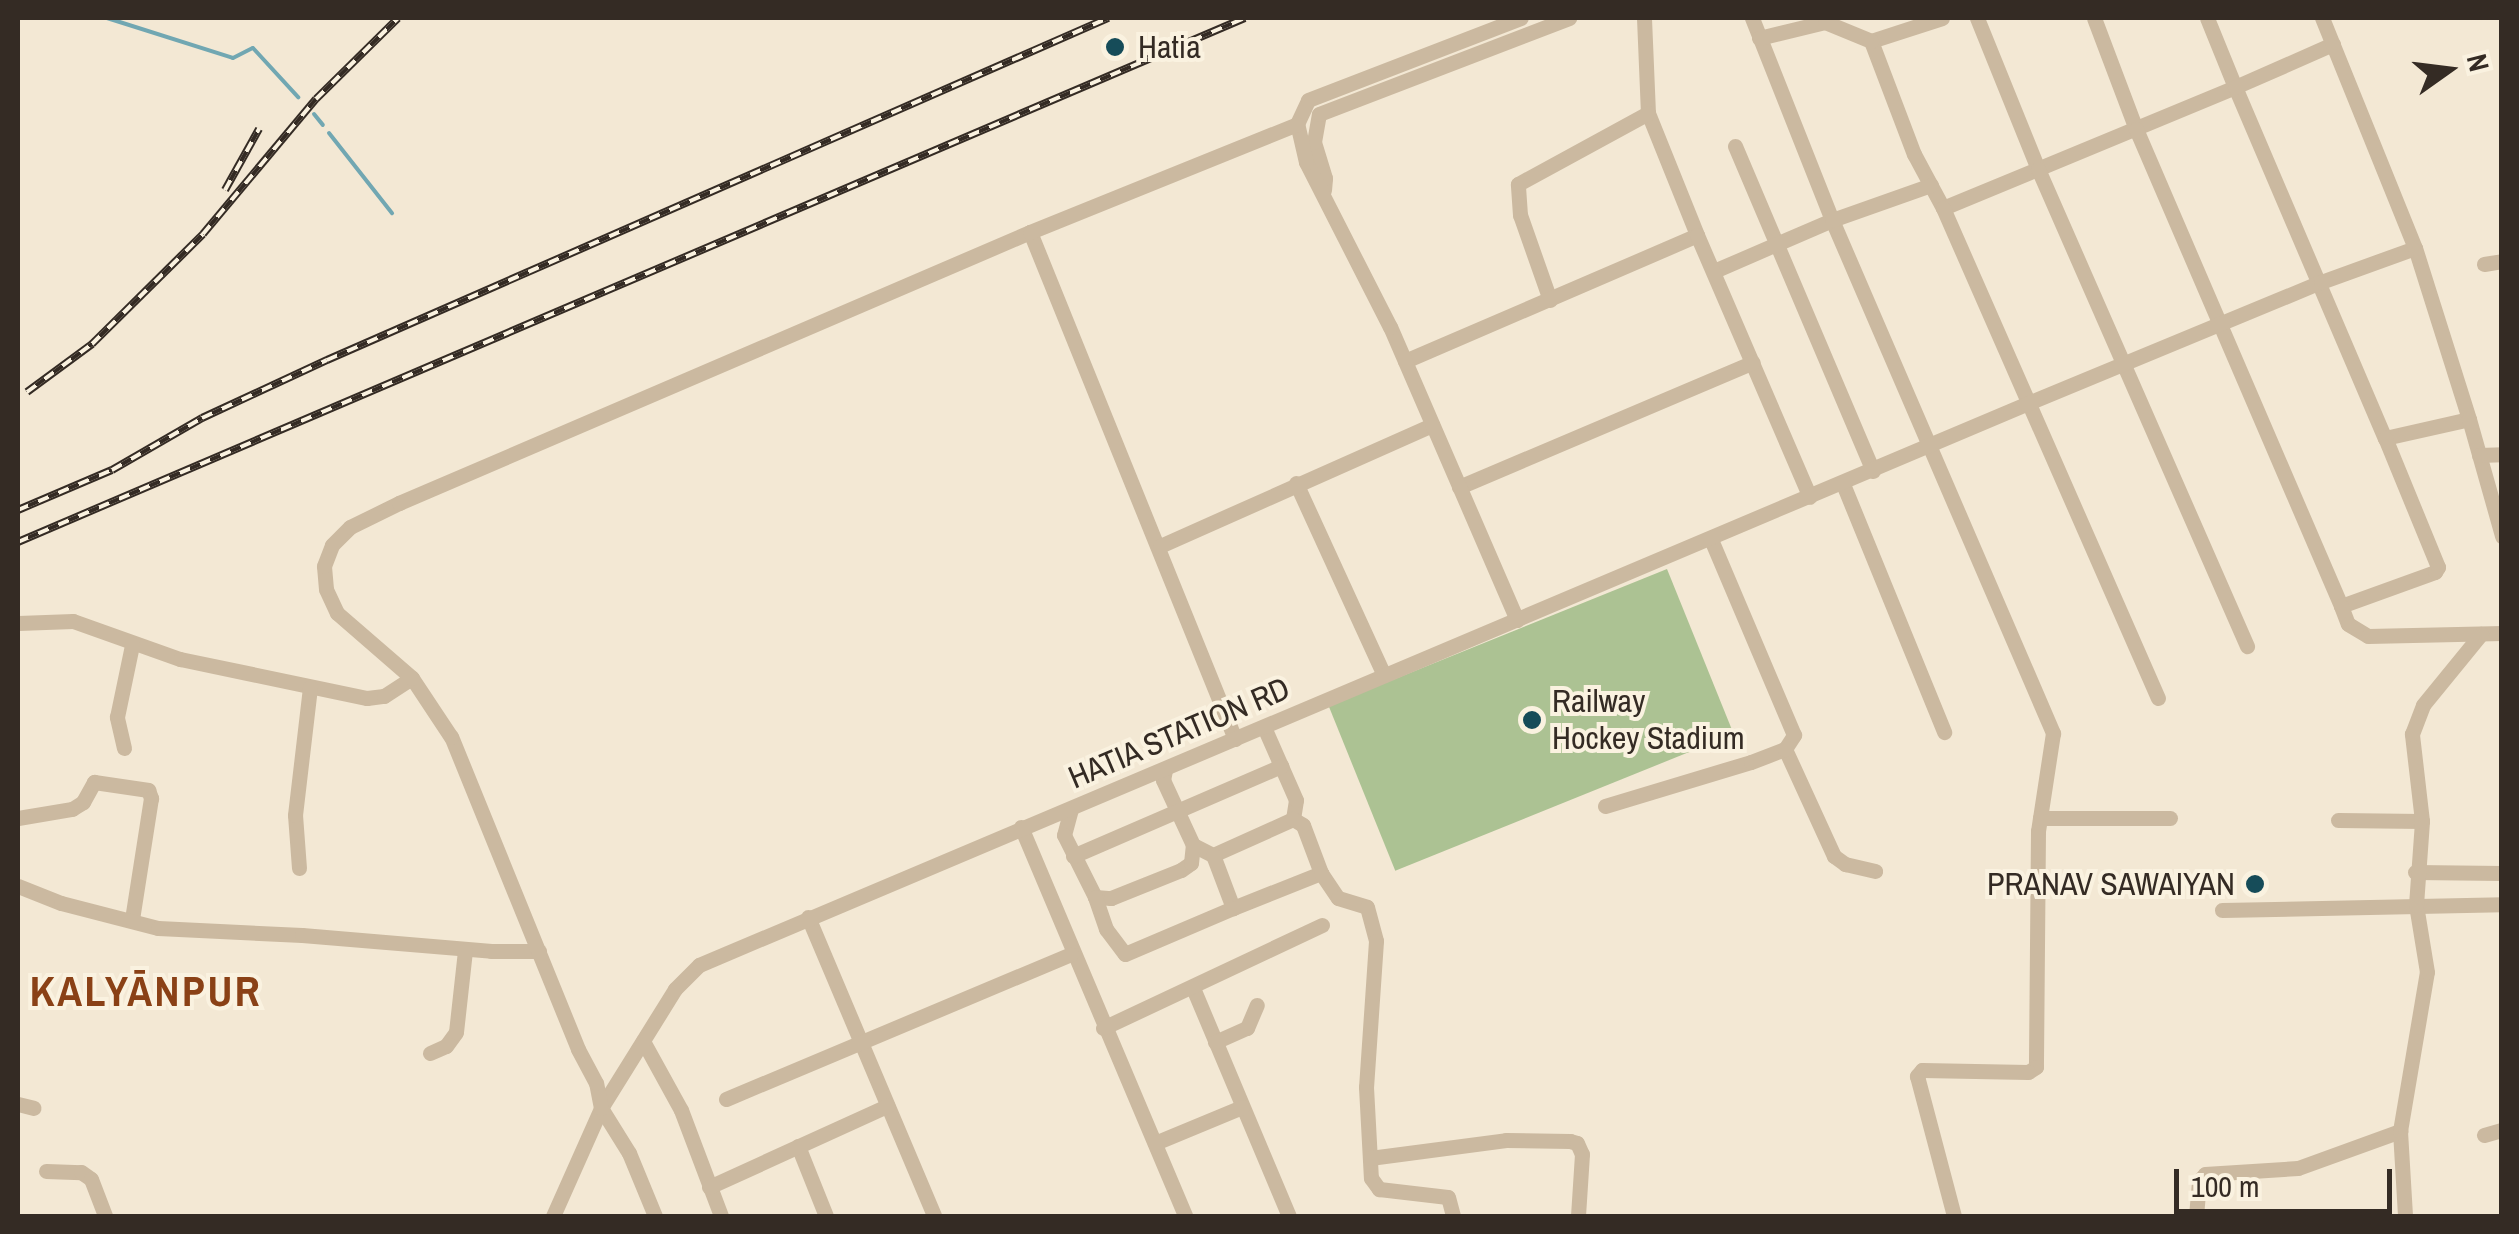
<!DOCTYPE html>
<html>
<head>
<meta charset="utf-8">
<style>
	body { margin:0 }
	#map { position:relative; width:2519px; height:1234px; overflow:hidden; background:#f3e8d4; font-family:"Archivo Narrow",sans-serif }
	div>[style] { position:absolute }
	.green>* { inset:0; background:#acc293; transform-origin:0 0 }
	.stream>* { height:4px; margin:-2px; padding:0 2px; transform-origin:2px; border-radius:2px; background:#71a7b2 }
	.minor>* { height:15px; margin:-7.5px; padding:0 7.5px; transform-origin:7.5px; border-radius:7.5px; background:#cbb9a0 }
	.rail>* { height:8px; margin-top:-4px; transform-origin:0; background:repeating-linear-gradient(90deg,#faf2e0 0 11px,#342b24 0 22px); box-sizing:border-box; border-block:2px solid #342b24 }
	.dots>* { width:28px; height:28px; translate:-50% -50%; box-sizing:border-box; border:5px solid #faf2e0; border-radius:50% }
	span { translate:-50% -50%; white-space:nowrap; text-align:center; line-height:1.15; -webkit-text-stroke:8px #faf2e0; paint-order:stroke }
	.poi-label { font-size:32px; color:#342b24 }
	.left { translate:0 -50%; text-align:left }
	.right { translate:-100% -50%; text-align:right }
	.street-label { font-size:32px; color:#342b24 }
	.district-label { font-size:42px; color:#8a4116; font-weight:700; letter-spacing:2.5px }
	.frame { position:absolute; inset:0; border:20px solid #342b24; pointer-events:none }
	.north { position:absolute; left:2399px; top:20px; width:100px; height:100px; -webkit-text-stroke:8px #faf2e0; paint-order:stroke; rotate:76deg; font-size:28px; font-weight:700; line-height:40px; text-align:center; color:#342b24 }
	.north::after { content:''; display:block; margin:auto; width:35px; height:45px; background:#342b24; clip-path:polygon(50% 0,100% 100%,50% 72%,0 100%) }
	.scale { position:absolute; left:2174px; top:1169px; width:218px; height:45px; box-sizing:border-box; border:5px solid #342b24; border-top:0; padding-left:12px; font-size:30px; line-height:35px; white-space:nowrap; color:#342b24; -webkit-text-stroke:8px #faf2e0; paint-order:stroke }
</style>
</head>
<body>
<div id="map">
	<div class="green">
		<div style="left:1667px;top:569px;width:178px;height:365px;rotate:68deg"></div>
	</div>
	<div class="stream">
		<div style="left:107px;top:18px;width:132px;rotate:17.6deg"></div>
		<div style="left:233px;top:58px;width:22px;rotate:-27deg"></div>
		<div style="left:253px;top:48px;width:67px;rotate:47.4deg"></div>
		<div style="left:314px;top:114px;width:14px;rotate:51deg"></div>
		<div style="left:329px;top:133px;width:102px;rotate:51.8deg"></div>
	</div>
	<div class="minor">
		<div style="left:1644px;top:18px;width:95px;rotate:87.6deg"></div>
		<div style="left:1648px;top:113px;width:131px;rotate:68.1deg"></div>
		<div style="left:1752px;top:18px;width:217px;rotate:68.4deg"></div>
		<div style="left:1832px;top:220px;width:559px;rotate:66.69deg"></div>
		<div style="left:2053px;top:733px;width:99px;rotate:98.7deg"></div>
		<div style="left:2038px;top:831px;width:236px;rotate:90.5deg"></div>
		<div style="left:2036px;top:1067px;width:9px;rotate:148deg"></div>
		<div style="left:2028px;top:1072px;width:106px;rotate:-178.9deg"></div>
		<div style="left:1922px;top:1070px;width:8px;rotate:130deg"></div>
		<div style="left:1917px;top:1076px;width:145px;rotate:75.2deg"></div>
		<div style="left:1942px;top:18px;width:75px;rotate:162.1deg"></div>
		<div style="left:1871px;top:41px;width:121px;rotate:69.2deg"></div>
		<div style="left:1914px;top:154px;width:61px;rotate:61.8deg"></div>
		<div style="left:1943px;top:208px;width:316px;rotate:-22.5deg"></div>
		<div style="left:2235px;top:87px;width:382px;rotate:66.9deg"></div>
		<div style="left:2385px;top:438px;width:86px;rotate:-12.7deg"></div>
		<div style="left:2469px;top:419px;width:179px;rotate:-107.5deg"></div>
		<div style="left:1977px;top:18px;width:163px;rotate:68deg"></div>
		<div style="left:2038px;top:169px;width:521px;rotate:66.34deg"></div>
		<div style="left:2094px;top:18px;width:119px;rotate:69.3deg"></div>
		<div style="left:2136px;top:129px;width:519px;rotate:66.74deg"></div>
		<div style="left:2341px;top:606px;width:100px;rotate:-19.9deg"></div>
		<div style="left:2435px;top:572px;width:6px;rotate:-59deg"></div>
		<div style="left:2438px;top:567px;width:139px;rotate:-112.3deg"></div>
		<div style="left:2207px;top:18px;width:74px;rotate:67.9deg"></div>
		<div style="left:2235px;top:87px;width:107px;rotate:-23.7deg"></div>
		<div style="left:1759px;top:38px;width:68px;rotate:-13.6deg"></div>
		<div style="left:1825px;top:22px;width:50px;rotate:22.4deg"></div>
		<div style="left:1735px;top:146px;width:353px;rotate:67deg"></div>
		<div style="left:1324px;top:190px;width:12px;rotate:-85deg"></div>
		<div style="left:1325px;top:178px;width:38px;rotate:-107deg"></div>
		<div style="left:1314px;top:142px;width:28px;rotate:-80deg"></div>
		<div style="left:1319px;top:114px;width:268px;rotate:-21deg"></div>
		<div style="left:1943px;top:208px;width:535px;rotate:66.31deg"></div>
		<div style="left:1030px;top:232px;width:547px;rotate:67.98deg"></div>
		<div style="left:2484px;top:264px;width:18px;rotate:-9deg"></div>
		<div style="left:1714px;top:271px;width:129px;rotate:-23.4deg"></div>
		<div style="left:1832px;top:220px;width:105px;rotate:-19.5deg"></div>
		<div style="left:1550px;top:300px;width:90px;rotate:-109.4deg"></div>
		<div style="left:1520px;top:215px;width:31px;rotate:-94deg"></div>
		<div style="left:1518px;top:184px;width:148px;rotate:-28.6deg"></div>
		<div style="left:1405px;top:361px;width:318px;rotate:-23.3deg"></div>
		<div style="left:1697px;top:235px;width:285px;rotate:66.7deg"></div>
		<div style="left:2469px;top:419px;width:122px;rotate:74.2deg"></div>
		<div style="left:2479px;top:455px;width:23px;rotate:-2deg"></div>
		<div style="left:1296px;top:483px;width:211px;rotate:65.4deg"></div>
		<div style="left:1843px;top:484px;width:268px;rotate:67.8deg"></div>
		<div style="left:1459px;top:487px;width:319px;rotate:-23deg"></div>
		<div style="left:1160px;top:546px;width:298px;rotate:-24deg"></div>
		<div style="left:2341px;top:606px;width:19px;rotate:69deg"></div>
		<div style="left:2348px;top:624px;width:23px;rotate:31deg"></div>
		<div style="left:2368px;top:636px;width:134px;rotate:-1.3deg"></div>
		<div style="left:1517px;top:620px;width:319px;rotate:-113.4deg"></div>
		<div style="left:1390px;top:327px;width:185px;rotate:-117deg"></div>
		<div style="left:1306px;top:162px;width:39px;rotate:-103deg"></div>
		<div style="left:1297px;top:124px;width:26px;rotate:-65deg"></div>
		<div style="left:1308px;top:100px;width:228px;rotate:-21.1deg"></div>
		<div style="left:18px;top:623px;width:55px;rotate:-2.1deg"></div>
		<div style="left:73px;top:621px;width:114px;rotate:19.6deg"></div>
		<div style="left:180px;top:659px;width:191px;rotate:11.8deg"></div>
		<div style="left:367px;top:698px;width:17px;rotate:-7deg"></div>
		<div style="left:384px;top:696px;width:33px;rotate:-33deg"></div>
		<div style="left:124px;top:748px;width:32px;rotate:-103deg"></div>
		<div style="left:117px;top:717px;width:74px;rotate:-78.2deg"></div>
		<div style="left:1785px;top:749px;width:118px;rotate:65.4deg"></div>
		<div style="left:1834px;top:856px;width:14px;rotate:36deg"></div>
		<div style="left:1845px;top:864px;width:31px;rotate:13deg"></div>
		<div style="left:1165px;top:770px;width:10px;rotate:101deg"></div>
		<div style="left:1163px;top:780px;width:72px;rotate:65.2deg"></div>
		<div style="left:1193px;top:845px;width:22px;rotate:27deg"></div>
		<div style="left:1213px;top:855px;width:88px;rotate:-24.2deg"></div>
		<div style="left:1293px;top:819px;width:19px;rotate:-81deg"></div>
		<div style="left:1296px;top:800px;width:80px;rotate:-113.7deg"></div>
		<div style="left:1605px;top:806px;width:152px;rotate:-16.8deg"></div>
		<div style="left:1751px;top:762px;width:36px;rotate:-21deg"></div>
		<div style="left:1785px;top:749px;width:17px;rotate:-57deg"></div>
		<div style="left:1794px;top:735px;width:213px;rotate:-113deg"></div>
		<div style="left:1071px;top:809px;width:27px;rotate:105deg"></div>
		<div style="left:1064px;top:835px;width:69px;rotate:63.4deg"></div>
		<div style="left:1095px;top:897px;width:16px;rotate:4deg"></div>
		<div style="left:1111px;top:898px;width:75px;rotate:-21.8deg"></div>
		<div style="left:1181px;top:870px;width:12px;rotate:-35deg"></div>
		<div style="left:1191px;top:863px;width:18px;rotate:-84deg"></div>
		<div style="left:18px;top:818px;width:55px;rotate:-9.5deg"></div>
		<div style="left:72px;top:809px;width:13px;rotate:-32deg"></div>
		<div style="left:83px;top:802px;width:23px;rotate:-61deg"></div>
		<div style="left:94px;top:782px;width:55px;rotate:8.4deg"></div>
		<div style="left:148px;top:790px;width:9px;rotate:69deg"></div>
		<div style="left:151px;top:798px;width:123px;rotate:98.9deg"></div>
		<div style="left:2040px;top:818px;width:130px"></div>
		<div style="left:2338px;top:820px;width:84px;rotate:0.7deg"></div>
		<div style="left:1021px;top:827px;width:422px;rotate:67.1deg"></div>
		<div style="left:1213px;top:855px;width:57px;rotate:69.3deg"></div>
		<div style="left:1233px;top:908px;width:95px;rotate:-21.7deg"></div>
		<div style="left:1321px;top:873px;width:51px;rotate:-110.6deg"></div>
		<div style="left:1303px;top:825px;width:12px;rotate:-149deg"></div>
		<div style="left:1073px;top:856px;width:227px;rotate:-23.4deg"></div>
		<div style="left:299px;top:868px;width:53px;rotate:-94.3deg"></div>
		<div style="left:295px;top:815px;width:129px;rotate:-83.3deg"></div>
		<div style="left:2415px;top:872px;width:87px;rotate:0.7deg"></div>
		<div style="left:1321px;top:873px;width:30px;rotate:56deg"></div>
		<div style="left:1338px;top:898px;width:30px;rotate:17deg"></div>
		<div style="left:1367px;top:907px;width:35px;rotate:75deg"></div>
		<div style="left:1376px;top:941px;width:146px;rotate:93.9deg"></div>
		<div style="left:1366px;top:1087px;width:91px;rotate:86.9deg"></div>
		<div style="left:1371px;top:1178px;width:14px;rotate:54deg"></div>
		<div style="left:1379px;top:1189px;width:69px;rotate:6.6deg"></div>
		<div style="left:1448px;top:1197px;width:20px;rotate:75deg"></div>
		<div style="left:18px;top:886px;width:46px;rotate:21.6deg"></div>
		<div style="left:61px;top:903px;width:100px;rotate:14.5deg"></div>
		<div style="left:158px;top:928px;width:144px;rotate:2.8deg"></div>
		<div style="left:302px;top:935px;width:190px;rotate:4.8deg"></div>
		<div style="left:491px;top:951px;width:48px"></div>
		<div style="left:1095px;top:897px;width:34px;rotate:71deg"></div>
		<div style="left:1106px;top:929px;width:31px;rotate:53deg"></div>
		<div style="left:1125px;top:954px;width:117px;rotate:-23.1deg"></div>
		<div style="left:2222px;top:910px;width:280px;rotate:-1.2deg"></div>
		<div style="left:808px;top:917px;width:324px;rotate:67.1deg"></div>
		<div style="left:1193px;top:988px;width:247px;rotate:67.2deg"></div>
		<div style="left:1103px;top:1028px;width:242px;rotate:-25.2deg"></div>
		<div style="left:643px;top:1041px;width:79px;rotate:61.2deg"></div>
		<div style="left:681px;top:1110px;width:113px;rotate:69.3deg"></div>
		<div style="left:1215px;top:1042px;width:35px;rotate:-24deg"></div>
		<div style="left:1247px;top:1028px;width:25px;rotate:-67deg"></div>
		<div style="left:430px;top:1053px;width:17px;rotate:-24deg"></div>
		<div style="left:446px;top:1046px;width:17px;rotate:-54deg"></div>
		<div style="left:456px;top:1032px;width:82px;rotate:-83.7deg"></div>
		<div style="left:726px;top:1099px;width:374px;rotate:-22.8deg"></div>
		<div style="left:18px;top:1104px;width:16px;rotate:14deg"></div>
		<div style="left:2400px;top:1131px;width:85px;rotate:86.6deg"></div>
		<div style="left:2484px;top:1135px;width:19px;rotate:-16deg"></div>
		<div style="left:1155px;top:1143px;width:94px;rotate:-22.5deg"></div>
		<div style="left:798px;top:1146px;width:75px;rotate:68.2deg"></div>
		<div style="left:1370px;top:1158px;width:137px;rotate:-7.5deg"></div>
		<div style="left:1506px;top:1140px;width:64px;rotate:0.9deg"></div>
		<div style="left:1570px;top:1141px;width:7px;rotate:16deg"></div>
		<div style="left:1577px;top:1143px;width:12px;rotate:66deg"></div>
		<div style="left:1582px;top:1154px;width:62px;rotate:93.7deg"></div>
		<div style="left:46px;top:1171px;width:35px;rotate:2deg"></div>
		<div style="left:81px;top:1172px;width:12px;rotate:35deg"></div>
		<div style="left:91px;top:1179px;width:40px;rotate:69deg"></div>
		<div style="left:709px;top:1187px;width:196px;rotate:-24.5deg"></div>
		<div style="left:553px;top:1216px;width:118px;rotate:-66deg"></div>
		<div style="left:601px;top:1108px;width:140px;rotate:-58.1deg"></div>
		<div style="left:675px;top:989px;width:34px;rotate:-45deg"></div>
		<div style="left:699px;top:965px;width:1441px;rotate:-22.92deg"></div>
		<div style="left:2026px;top:404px;width:319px;rotate:-22.5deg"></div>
		<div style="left:2321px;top:282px;width:100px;rotate:-19.9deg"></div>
		<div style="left:2415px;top:248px;width:248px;rotate:-112deg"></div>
		<div style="left:655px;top:1216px;width:68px;rotate:-112.4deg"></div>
		<div style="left:629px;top:1153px;width:53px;rotate:-121.9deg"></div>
		<div style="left:601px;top:1108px;width:25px;rotate:-101deg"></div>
		<div style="left:596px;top:1083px;width:38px;rotate:-118deg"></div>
		<div style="left:578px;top:1049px;width:337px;rotate:-112.1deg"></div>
		<div style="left:451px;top:737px;width:71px;rotate:-123.5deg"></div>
		<div style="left:412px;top:678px;width:99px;rotate:-139.1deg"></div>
		<div style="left:337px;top:613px;width:26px;rotate:-115deg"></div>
		<div style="left:326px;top:589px;width:23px;rotate:-95deg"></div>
		<div style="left:324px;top:566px;width:22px;rotate:-69deg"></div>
		<div style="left:332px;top:545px;width:25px;rotate:-45deg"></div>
		<div style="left:350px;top:527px;width:55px;rotate:-26.1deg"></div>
		<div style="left:399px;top:503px;width:687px;rotate:-23.24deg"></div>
		<div style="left:1030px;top:232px;width:288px;rotate:-22deg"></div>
		<div style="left:2196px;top:1216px;width:35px;rotate:-85deg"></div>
		<div style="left:2199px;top:1181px;width:9px;rotate:-49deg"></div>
		<div style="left:2205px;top:1174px;width:93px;rotate:-3.7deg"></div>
		<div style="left:2298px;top:1168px;width:109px;rotate:-19.9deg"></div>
		<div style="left:2400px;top:1131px;width:161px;rotate:-80.4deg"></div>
		<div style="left:2427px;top:972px;width:68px;rotate:-99.3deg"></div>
		<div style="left:2416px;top:905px;width:84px;rotate:-85.9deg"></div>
		<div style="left:2422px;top:821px;width:88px;rotate:-96.6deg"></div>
		<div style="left:2412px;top:734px;width:31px;rotate:-69deg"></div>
		<div style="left:2423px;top:705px;width:92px;rotate:-50.8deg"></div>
	</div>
	<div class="rail">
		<div style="left:225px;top:190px;width:70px;rotate:-60.9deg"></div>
		<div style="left:27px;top:392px;width:81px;rotate:-36.4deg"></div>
		<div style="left:92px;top:344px;width:156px;rotate:-44.7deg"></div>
		<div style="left:203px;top:234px;width:176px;rotate:-50.1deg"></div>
		<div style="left:316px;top:99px;width:115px;rotate:-44.6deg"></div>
		<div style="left:18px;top:510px;width:102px;rotate:-23.1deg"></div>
		<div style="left:112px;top:470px;width:104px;rotate:-30deg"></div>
		<div style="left:202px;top:418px;width:138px;rotate:-24.9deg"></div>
		<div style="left:327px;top:360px;width:853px;rotate:-23.65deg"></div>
		<div style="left:18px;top:542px;width:1334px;rotate:-23.13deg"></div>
	</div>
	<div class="dots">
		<div style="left:1115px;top:47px;background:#164c59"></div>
		<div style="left:1532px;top:720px;background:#164c59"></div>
		<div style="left:2255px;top:884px;background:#164c59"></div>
	</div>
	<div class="poi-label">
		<span class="left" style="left:1138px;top:47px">Hatia</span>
		<span class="left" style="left:1552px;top:720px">Railway<br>Hockey Stadium</span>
		<span class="right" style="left:2235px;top:884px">PRANAV SAWAIYAN</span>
	</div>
	<div class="street-label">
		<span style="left:1179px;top:733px;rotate:-23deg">HATIA STATION RD</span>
	</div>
	<div class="district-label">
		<span style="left:146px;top:991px">KALYĀNPUR</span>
	</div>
	<div class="frame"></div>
	<div class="north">N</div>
	<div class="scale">100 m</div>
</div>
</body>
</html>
